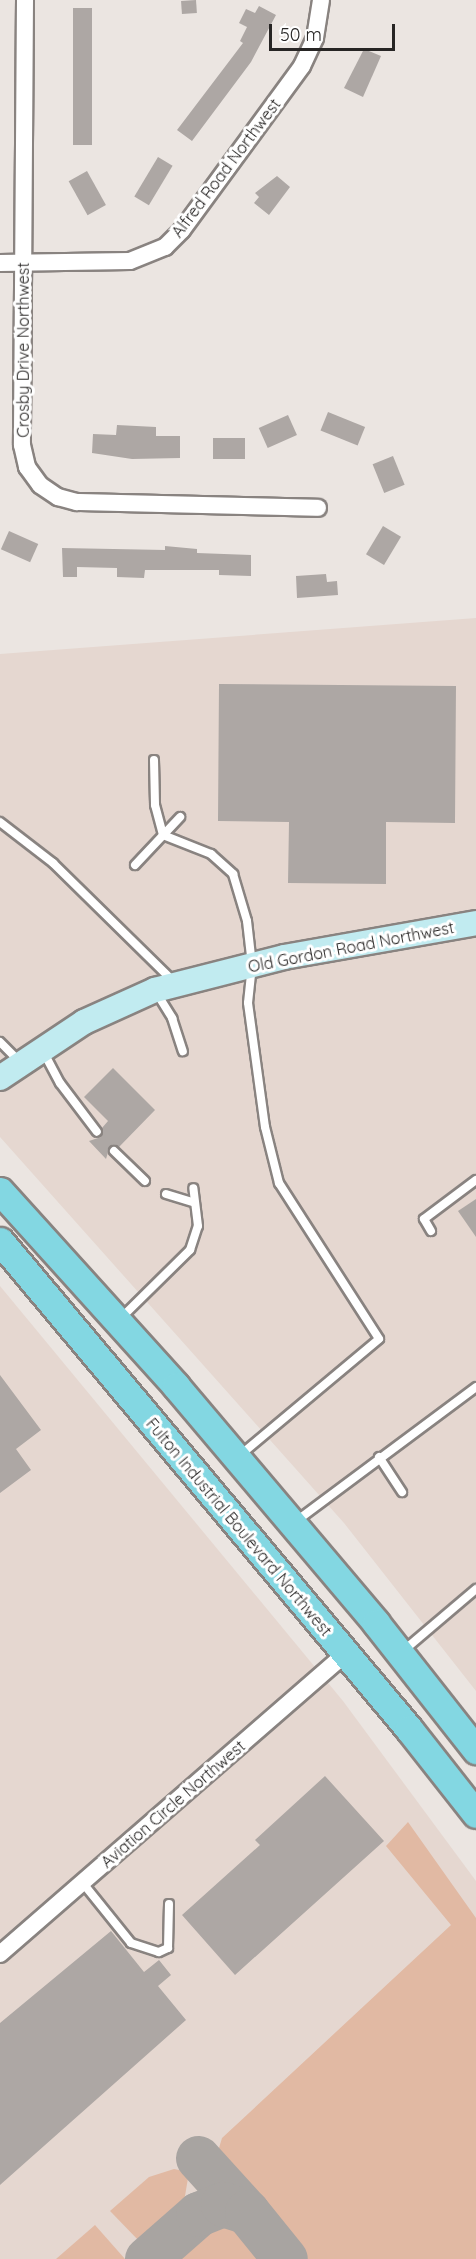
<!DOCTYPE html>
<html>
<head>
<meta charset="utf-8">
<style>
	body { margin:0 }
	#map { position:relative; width:476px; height:2259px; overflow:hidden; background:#ebe5e1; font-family:Quicksand,sans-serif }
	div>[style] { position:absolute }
	.built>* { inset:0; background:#e5d7d0 }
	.green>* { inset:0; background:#e1b9a3 }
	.taxiway>* { height:45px; margin:-22.5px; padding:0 22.5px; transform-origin:22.5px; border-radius:22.5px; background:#a8a4a1 }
	.building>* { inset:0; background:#ada7a4; transform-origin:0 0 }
	.roads { filter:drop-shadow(2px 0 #898380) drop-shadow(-2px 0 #898380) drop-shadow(0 2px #898380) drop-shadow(0 -2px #898380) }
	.service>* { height:8px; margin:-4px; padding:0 4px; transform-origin:4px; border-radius:4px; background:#fff }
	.minor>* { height:16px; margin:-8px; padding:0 8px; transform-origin:8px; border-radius:8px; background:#fff }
	.secondary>* { height:24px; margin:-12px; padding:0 12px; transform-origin:12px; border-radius:12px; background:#c1ebf0 }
	.primary>* { height:27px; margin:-13.5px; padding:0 13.5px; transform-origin:13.5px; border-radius:13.5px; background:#83d7e2 }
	span { translate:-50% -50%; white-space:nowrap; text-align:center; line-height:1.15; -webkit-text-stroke:6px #fff; paint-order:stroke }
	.street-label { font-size:16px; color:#272524 }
	.scale { position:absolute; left:269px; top:24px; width:126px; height:27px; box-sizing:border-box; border:3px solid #272524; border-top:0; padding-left:8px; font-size:18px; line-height:21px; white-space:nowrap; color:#272524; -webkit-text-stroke:4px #fff; paint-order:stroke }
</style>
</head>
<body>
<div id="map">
	<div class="built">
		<div style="clip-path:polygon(476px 618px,476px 1691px,344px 1523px,0 1137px,0 654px)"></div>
		<div style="clip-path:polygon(0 1286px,343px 1701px,476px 1881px,476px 2259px,0 2259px)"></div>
	</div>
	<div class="green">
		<div style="clip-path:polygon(408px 1822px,476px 1918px,476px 2259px,307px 2259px,225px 2165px,219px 2148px,222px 2138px,451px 1925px,386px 1846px)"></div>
		<div style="clip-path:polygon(174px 2169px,184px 2171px,188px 2178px,183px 2208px,142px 2244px,110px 2211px,149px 2177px)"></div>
		<div style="clip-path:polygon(216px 2221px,235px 2225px,253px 2246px,257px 2259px,172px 2259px)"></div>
		<div style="clip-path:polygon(95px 2225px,125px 2259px,56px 2259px)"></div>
	</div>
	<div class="taxiway">
		<div style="left:198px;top:2158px;width:73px;rotate:47.8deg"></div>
		<div style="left:147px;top:2259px;width:68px;rotate:-41.4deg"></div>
		<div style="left:198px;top:2214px;width:27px;rotate:-22deg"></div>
		<div style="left:223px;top:2204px;width:25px;rotate:18deg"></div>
		<div style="left:247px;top:2212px;width:60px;rotate:51deg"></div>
	</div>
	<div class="building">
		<div style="left:196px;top:0;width:13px;height:15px;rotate:86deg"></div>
		<div style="clip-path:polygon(259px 6px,276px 15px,251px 62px,192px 141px,177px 130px,243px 43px,240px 41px,247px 27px,239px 23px,246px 9px,255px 13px)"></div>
		<div style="left:73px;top:8px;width:19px;height:137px"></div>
		<div style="clip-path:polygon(364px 49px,381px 56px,363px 97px,344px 88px)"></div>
		<div style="left:158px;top:157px;width:17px;height:46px;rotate:31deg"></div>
		<div style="left:87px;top:171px;width:39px;height:21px;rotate:61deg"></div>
		<div style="clip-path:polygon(277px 176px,290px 187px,269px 215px,254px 203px,259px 197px,255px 193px)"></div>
		<div style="left:328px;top:412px;width:40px;height:20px;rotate:22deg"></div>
		<div style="left:288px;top:415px;width:22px;height:32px;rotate:66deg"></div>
		<div style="clip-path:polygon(117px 425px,156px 427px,156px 436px,180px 436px,180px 458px,132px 459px,92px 453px,93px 434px,116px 435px)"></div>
		<div style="left:213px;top:438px;width:32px;height:21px"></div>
		<div style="left:393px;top:456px;width:31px;height:22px;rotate:68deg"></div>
		<div style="left:383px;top:526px;width:21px;height:33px;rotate:31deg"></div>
		<div style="left:9px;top:531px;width:32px;height:20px;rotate:24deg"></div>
		<div style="clip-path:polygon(165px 546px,197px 549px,197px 553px,251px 555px,251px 576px,219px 575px,219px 570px,145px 570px,144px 578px,117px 577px,117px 568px,77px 567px,77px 577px,63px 577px,62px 548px,165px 550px)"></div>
		<div style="clip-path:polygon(326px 574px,327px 582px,337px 581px,338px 595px,297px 598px,296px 576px)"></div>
		<div style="clip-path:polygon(219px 684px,456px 686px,455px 823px,386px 822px,386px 884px,288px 883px,289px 822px,218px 821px)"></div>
		<div style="clip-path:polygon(113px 1068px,155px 1110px,119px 1147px,110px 1146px,106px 1159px,89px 1141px,101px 1137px,102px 1128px,108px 1121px,84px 1097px)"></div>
		<div style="clip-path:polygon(476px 1199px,476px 1237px,458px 1211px)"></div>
		<div style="clip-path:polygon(0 1375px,41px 1430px,16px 1449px,31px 1470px,0 1493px)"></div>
		<div style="clip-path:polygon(325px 1776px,384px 1841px,235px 1975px,182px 1915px,260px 1845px,255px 1840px)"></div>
		<div style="clip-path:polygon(111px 1931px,144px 1972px,159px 1960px,171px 1975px,158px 1986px,186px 2020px,0 2185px,0 2023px)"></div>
	</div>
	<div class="roads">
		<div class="service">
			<div style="left:154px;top:760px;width:45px;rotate:88.7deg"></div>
			<div style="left:155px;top:805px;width:31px;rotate:75deg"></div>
			<div style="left:163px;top:835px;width:52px;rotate:21.6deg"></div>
			<div style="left:211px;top:854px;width:30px;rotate:42deg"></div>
			<div style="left:233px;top:874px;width:49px;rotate:73.4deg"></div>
			<div style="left:247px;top:921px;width:44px;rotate:83.5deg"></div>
			<div style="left:252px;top:965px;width:38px;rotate:96deg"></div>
			<div style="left:248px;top:1003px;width:125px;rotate:82.2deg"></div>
			<div style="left:265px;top:1127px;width:58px;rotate:76deg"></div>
			<div style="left:279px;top:1183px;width:185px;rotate:57.3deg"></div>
			<div style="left:379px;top:1339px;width:182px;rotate:140.1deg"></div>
			<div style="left:0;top:822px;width:67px;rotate:37.7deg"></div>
			<div style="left:53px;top:863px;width:170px;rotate:44.5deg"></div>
			<div style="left:135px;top:865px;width:66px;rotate:-46.8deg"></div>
			<div style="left:156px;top:992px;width:31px;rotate:58deg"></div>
			<div style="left:172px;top:1018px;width:35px;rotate:72deg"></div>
			<div style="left:0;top:1042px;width:30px;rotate:45deg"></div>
			<div style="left:44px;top:1053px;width:34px;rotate:62deg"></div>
			<div style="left:60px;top:1083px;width:61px;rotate:52.9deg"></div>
			<div style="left:114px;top:1151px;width:43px;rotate:44.1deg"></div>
			<div style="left:166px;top:1194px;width:30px;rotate:17deg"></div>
			<div style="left:431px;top:1231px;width:14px;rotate:-120deg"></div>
			<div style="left:424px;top:1219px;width:65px;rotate:-36.9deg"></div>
			<div style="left:121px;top:1318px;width:97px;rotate:-44.6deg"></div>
			<div style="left:190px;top:1250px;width:25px;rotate:-72deg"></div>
			<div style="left:198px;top:1226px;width:38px;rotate:-97deg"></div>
			<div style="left:379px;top:1457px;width:42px;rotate:56.7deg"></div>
			<div style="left:295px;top:1522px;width:226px;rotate:-36.7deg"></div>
			<div style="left:403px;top:1651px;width:96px;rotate:-40.3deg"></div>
			<div style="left:82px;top:1882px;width:78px;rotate:51.2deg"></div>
			<div style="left:131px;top:1943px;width:29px;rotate:18deg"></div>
			<div style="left:159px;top:1952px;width:10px;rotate:-24deg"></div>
			<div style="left:168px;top:1948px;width:44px;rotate:-88.7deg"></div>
		</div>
		<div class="minor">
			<div style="left:25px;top:0;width:445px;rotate:90.4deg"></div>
			<div style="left:22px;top:445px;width:23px;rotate:77deg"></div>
			<div style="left:27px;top:467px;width:22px;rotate:54deg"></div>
			<div style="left:40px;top:485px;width:22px;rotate:34deg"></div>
			<div style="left:58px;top:497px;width:20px;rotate:15deg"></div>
			<div style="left:77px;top:502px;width:241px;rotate:1.4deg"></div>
			<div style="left:0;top:263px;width:130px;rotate:-0.9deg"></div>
			<div style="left:130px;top:261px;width:38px;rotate:-22deg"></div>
			<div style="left:165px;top:247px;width:24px;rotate:-45deg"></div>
			<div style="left:182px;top:230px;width:203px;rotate:-53.8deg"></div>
			<div style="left:302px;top:66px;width:31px;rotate:-65deg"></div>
			<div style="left:315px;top:38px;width:38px;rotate:-81deg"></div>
			<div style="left:0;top:1954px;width:459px;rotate:-41deg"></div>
		</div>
		<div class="secondary">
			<div style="left:0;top:1078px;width:101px;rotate:-33.7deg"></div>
			<div style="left:84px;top:1022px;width:78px;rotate:-24.3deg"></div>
			<div style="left:155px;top:990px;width:133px;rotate:-14.3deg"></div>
			<div style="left:284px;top:957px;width:195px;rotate:-10deg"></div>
		</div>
		<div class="primary">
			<div style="left:0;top:1191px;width:263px;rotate:47.9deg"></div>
			<div style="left:176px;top:1386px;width:310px;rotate:49.8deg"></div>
			<div style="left:376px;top:1623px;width:162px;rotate:51.8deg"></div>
			<div style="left:0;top:1241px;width:637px;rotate:50.03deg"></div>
			<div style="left:409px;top:1729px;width:108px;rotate:51.8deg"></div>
		</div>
	</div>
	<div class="street-label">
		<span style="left:226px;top:168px;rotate:-53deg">Alfred Road Northwest</span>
		<span style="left:23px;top:350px;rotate:-90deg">Crosby Drive Northwest</span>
		<span style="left:351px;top:947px;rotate:-11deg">Old Gordon Road Northwest</span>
		<span style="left:239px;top:1527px;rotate:50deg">Fulton Industrial Boulevard Northwest</span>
		<span style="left:173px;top:1804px;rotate:-41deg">Aviation Circle Northwest</span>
	</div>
	<div class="scale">50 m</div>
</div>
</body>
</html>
